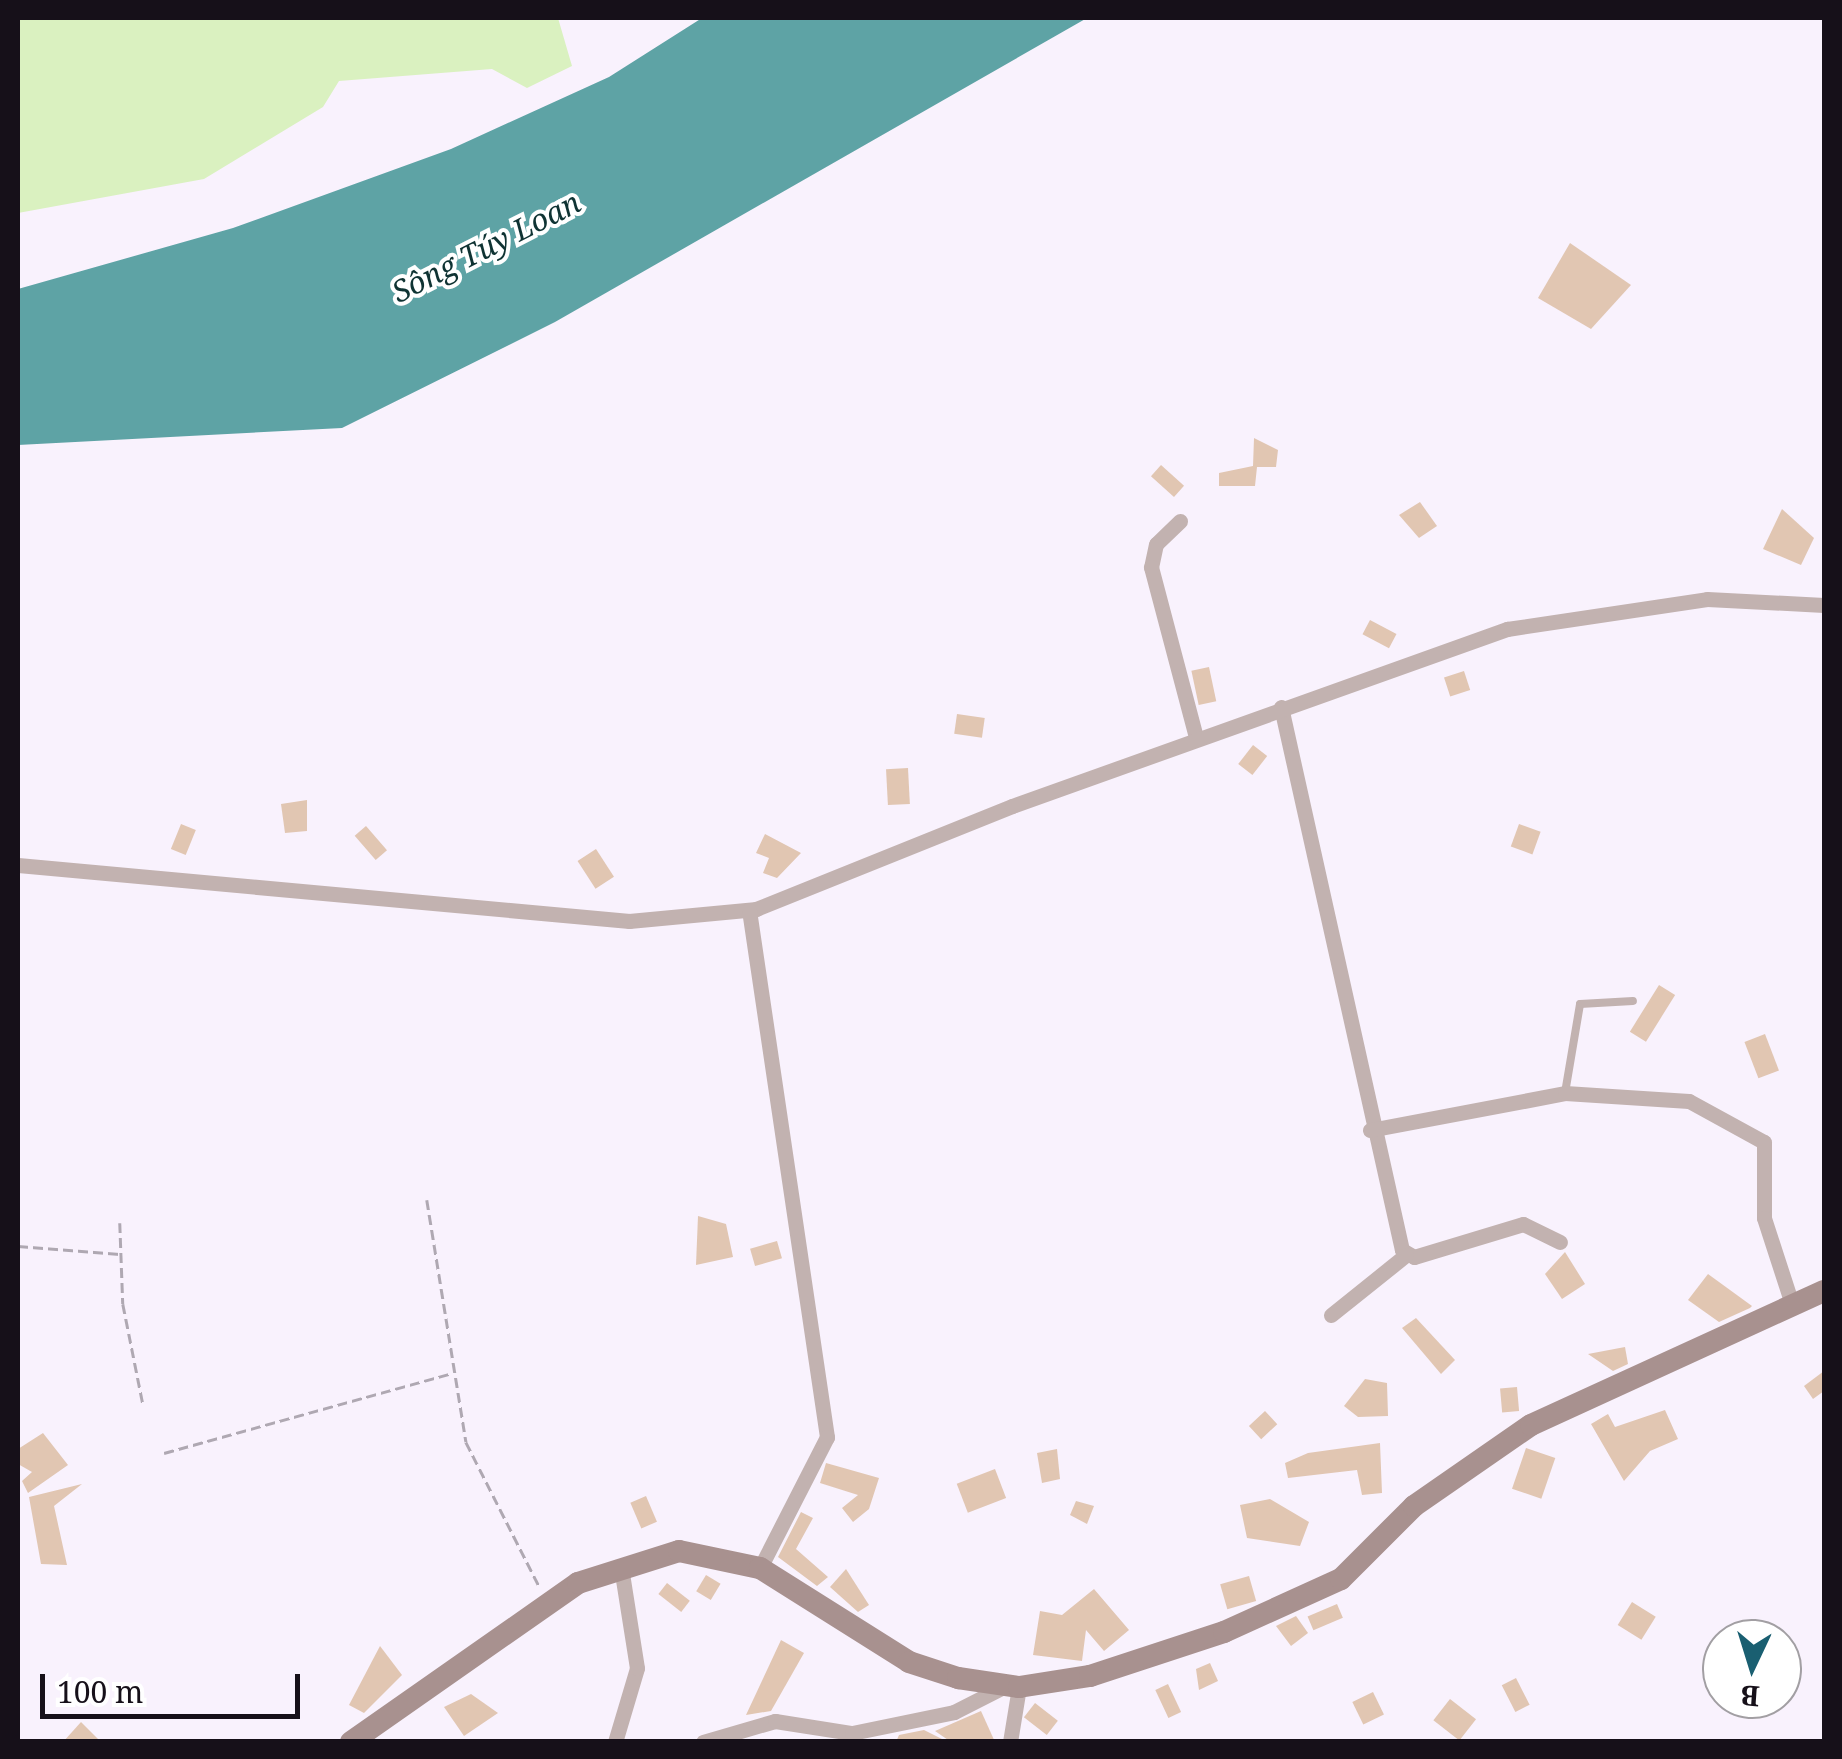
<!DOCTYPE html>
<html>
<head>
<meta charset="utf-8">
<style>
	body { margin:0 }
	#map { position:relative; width:1842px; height:1759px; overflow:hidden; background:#f9f2fd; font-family:"Noto Serif",serif }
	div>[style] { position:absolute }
	.green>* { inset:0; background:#daf1c0 }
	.water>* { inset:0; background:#5ea3a5 }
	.building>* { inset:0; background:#e1c6b2; transform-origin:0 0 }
	.path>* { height:2.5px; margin-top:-1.25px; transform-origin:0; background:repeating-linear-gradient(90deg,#afa8b2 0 10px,transparent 0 15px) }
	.lane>* { height:8px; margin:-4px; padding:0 4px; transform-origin:4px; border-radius:4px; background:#c2b2b0 }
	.street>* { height:15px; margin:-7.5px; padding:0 7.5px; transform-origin:7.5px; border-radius:7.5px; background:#c2b2b0 }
	.secondary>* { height:22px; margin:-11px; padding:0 11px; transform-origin:11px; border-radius:11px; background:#a8918f }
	span { translate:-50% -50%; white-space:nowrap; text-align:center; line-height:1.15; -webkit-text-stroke:8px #fff; paint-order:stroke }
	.water-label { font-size:30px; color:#0f3333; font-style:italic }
	.frame { position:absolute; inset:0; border:20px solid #161019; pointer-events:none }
	.north { position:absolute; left:1702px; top:1619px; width:100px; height:100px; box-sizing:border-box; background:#fff; border:2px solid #a29fa3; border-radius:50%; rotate:184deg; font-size:28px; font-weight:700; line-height:40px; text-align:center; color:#161019 }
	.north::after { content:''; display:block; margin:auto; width:35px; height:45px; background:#1a5f71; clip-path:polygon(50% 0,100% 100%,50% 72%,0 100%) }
	.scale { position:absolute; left:40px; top:1674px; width:260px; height:45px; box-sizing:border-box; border:5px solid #161019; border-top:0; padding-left:12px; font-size:30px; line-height:35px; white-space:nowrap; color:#161019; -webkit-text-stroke:8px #fff; paint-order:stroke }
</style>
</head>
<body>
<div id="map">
	<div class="green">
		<div style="clip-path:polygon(18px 18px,558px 18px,572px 66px,527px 88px,492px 69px,339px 81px,323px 107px,204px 179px,18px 213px)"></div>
	</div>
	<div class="water">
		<div style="clip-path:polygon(702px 18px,1087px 18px,555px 322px,342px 428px,18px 445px,18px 289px,233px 228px,451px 149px,609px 77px)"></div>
	</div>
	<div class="building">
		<div style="clip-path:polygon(1570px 243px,1631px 285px,1591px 329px,1538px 298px)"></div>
		<div style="clip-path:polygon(1254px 438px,1278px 450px,1276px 467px,1257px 467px,1255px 486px,1219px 486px,1219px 473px,1253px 466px)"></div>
		<div style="left:1161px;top:465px;width:31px;height:15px;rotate:42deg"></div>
		<div style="clip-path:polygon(1420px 502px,1437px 526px,1419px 538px,1399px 515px)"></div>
		<div style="clip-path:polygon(1782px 509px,1814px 538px,1801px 565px,1763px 549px)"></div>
		<div style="left:1370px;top:620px;width:30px;height:16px;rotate:28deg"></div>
		<div style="left:1209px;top:667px;width:35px;height:18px;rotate:78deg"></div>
		<div style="left:1464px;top:671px;width:20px;height:21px;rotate:72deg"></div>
		<div style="left:957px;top:714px;width:28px;height:20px;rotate:8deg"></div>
		<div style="left:1253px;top:745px;width:18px;height:24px;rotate:38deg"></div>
		<div style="left:908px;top:768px;width:36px;height:22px;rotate:87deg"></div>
		<div style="clip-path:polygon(307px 800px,307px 831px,285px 833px,281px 804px)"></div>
		<div style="left:181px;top:824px;width:16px;height:27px;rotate:22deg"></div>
		<div style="left:1519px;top:824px;width:23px;height:24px;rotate:20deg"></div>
		<div style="left:366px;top:826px;width:32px;height:15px;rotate:49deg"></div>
		<div style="clip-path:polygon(765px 834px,801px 853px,777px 878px,763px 873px,769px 858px,756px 853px)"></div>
		<div style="left:596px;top:849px;width:33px;height:22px;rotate:57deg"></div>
		<div style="left:1659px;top:985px;width:19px;height:55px;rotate:32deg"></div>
		<div style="left:1765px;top:1034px;width:39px;height:22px;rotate:69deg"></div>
		<div style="clip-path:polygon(698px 1216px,726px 1224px,733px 1257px,696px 1265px)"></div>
		<div style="left:777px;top:1241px;width:18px;height:28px;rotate:74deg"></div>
		<div style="clip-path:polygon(1565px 1252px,1585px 1284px,1562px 1299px,1545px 1274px)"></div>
		<div style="clip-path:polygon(1708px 1274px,1752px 1306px,1750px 1308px,1719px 1322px,1688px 1300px)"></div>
		<div style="clip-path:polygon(1416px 1318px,1455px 1360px,1441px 1374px,1402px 1328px)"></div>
		<div style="clip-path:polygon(1625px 1347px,1628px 1364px,1613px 1371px,1588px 1354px)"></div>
		<div style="clip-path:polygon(1824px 1371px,1824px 1391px,1813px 1399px,1804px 1386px)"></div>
		<div style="clip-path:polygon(1365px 1379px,1387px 1383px,1388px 1416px,1358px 1417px,1344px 1406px)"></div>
		<div style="left:1517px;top:1387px;width:24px;height:17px;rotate:85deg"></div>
		<div style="clip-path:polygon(1665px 1410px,1678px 1439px,1650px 1451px,1624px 1481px,1591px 1424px,1608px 1414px,1615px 1427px)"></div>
		<div style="left:1265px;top:1411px;width:18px;height:22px;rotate:47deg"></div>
		<div style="clip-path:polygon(43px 1433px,68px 1465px,28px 1493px,22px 1481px,32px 1472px,18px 1464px,18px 1449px)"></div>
		<div style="clip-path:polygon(1380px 1443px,1382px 1493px,1362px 1495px,1357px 1470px,1288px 1478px,1285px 1463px,1308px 1453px)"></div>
		<div style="left:1526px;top:1448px;width:31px;height:43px;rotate:19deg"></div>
		<div style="clip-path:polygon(1057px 1449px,1060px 1479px,1042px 1483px,1037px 1453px)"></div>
		<div style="clip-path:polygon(826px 1463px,879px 1478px,869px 1509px,853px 1522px,842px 1508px,858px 1495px,820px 1483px)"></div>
		<div style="left:995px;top:1469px;width:31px;height:41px;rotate:69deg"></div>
		<div style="clip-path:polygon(82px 1484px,54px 1506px,67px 1565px,41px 1564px,29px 1497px)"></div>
		<div style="left:646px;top:1496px;width:28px;height:17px;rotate:67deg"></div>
		<div style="clip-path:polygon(1270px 1499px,1309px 1522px,1300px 1546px,1247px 1538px,1240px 1505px)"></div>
		<div style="clip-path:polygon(1076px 1501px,1094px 1506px,1087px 1524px,1070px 1515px)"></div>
		<div style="clip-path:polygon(801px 1512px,813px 1518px,796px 1549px,828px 1577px,817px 1586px,778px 1557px)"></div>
		<div style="clip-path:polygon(846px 1569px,869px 1605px,858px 1612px,830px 1587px)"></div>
		<div style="left:706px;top:1575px;width:17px;height:19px;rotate:31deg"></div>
		<div style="left:1249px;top:1576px;width:26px;height:30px;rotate:74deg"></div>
		<div style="left:667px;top:1583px;width:29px;height:14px;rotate:38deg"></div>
		<div style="clip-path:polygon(1094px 1589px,1129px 1630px,1104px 1651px,1086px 1630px,1082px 1661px,1033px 1655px,1040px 1611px,1062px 1615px)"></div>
		<div style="left:1632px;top:1602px;width:28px;height:27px;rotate:32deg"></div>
		<div style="left:1337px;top:1604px;width:15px;height:32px;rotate:67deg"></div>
		<div style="clip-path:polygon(1296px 1616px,1308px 1633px,1291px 1646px,1276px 1626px)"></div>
		<div style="clip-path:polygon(781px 1640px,804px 1653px,771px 1711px,746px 1715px)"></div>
		<div style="clip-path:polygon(380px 1646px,402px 1675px,364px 1713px,349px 1705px)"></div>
		<div style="clip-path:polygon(1210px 1663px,1218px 1681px,1199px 1690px,1196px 1669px)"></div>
		<div style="left:1516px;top:1678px;width:30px;height:16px;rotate:63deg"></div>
		<div style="left:1168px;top:1684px;width:31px;height:14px;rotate:65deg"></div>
		<div style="left:1373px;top:1692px;width:25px;height:23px;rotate:64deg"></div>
		<div style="clip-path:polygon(471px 1694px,498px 1713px,464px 1736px,444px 1707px)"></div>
		<div style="left:1450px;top:1699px;width:33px;height:27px;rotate:38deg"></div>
		<div style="left:1035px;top:1703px;width:29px;height:18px;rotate:38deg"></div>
		<div style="clip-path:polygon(981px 1711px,995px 1742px,951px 1742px,935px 1731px)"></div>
		<div style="clip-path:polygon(81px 1722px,101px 1742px,63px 1742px)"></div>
		<div style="clip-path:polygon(924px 1730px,948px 1742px,896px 1742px,899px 1735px)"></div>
	</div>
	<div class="path">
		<div style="left:427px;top:1200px;width:245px;rotate:80.8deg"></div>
		<div style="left:466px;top:1442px;width:161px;rotate:63.1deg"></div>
		<div style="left:120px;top:1223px;width:81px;rotate:87.9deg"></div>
		<div style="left:123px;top:1304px;width:102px;rotate:78.7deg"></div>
		<div style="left:18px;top:1246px;width:102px;rotate:4.5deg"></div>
		<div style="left:164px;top:1453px;width:299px;rotate:-15.5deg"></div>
	</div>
	<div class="lane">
		<div style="left:1565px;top:1093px;width:90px;rotate:-80.4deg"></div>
		<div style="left:1580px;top:1004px;width:53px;rotate:-3.2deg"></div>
	</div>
	<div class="street">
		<div style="left:1180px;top:521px;width:33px;rotate:136deg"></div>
		<div style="left:1156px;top:544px;width:24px;rotate:102deg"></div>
		<div style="left:1151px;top:567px;width:176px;rotate:75.2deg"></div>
		<div style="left:1281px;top:707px;width:556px;rotate:77.44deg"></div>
		<div style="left:1402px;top:1250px;width:14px;rotate:30deg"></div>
		<div style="left:1414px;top:1257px;width:114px;rotate:-16.8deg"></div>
		<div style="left:1523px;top:1224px;width:41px;rotate:25.9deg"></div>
		<div style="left:18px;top:865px;width:614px;rotate:5.24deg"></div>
		<div style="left:629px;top:921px;width:128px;rotate:-5.4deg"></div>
		<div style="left:756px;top:909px;width:276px;rotate:-21.9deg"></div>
		<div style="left:1012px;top:806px;width:526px;rotate:-19.68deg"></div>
		<div style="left:1507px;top:629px;width:202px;rotate:-8.5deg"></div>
		<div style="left:1707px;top:599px;width:117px;rotate:2.9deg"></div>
		<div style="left:749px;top:910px;width:533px;rotate:81.58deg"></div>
		<div style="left:827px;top:1437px;width:147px;rotate:117.1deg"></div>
		<div style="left:1370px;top:1130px;width:198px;rotate:-10.7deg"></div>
		<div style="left:1565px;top:1093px;width:124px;rotate:3.7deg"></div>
		<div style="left:1689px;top:1101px;width:85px;rotate:28.7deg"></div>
		<div style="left:1764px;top:1142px;width:76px;rotate:90deg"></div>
		<div style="left:1764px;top:1218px;width:94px;rotate:72deg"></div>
		<div style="left:1331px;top:1315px;width:96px;rotate:-38.7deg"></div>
		<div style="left:615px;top:1742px;width:77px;rotate:-73.4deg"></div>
		<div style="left:637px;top:1668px;width:102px;rotate:-99deg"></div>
		<div style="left:703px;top:1742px;width:75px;rotate:-16.3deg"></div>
		<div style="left:775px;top:1721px;width:78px;rotate:8.9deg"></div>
		<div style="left:852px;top:1733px;width:104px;rotate:-11.6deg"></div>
		<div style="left:954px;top:1712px;width:59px;rotate:-27deg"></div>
		<div style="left:1010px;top:1742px;width:56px;rotate:-80.7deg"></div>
	</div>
	<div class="secondary">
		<div style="left:351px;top:1742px;width:277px;rotate:-35deg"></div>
		<div style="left:578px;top:1583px;width:106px;rotate:-17.6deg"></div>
		<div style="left:679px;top:1551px;width:83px;rotate:11.9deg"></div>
		<div style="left:760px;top:1568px;width:176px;rotate:32.2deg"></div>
		<div style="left:909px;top:1662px;width:52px;rotate:18.1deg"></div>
		<div style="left:958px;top:1678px;width:62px;rotate:8.4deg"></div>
		<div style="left:1019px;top:1687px;width:72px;rotate:-8.8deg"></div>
		<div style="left:1090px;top:1676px;width:141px;rotate:-18.2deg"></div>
		<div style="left:1224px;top:1632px;width:128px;rotate:-24.4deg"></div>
		<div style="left:1341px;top:1579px;width:103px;rotate:-45deg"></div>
		<div style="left:1414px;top:1506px;width:142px;rotate:-34.7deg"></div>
		<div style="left:1531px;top:1425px;width:322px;rotate:-24.6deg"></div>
	</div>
	<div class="water-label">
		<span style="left:486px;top:247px;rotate:-27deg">Sông Túy Loan</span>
	</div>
	<div class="frame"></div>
	<div class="north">B</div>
	<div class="scale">100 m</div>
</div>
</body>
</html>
